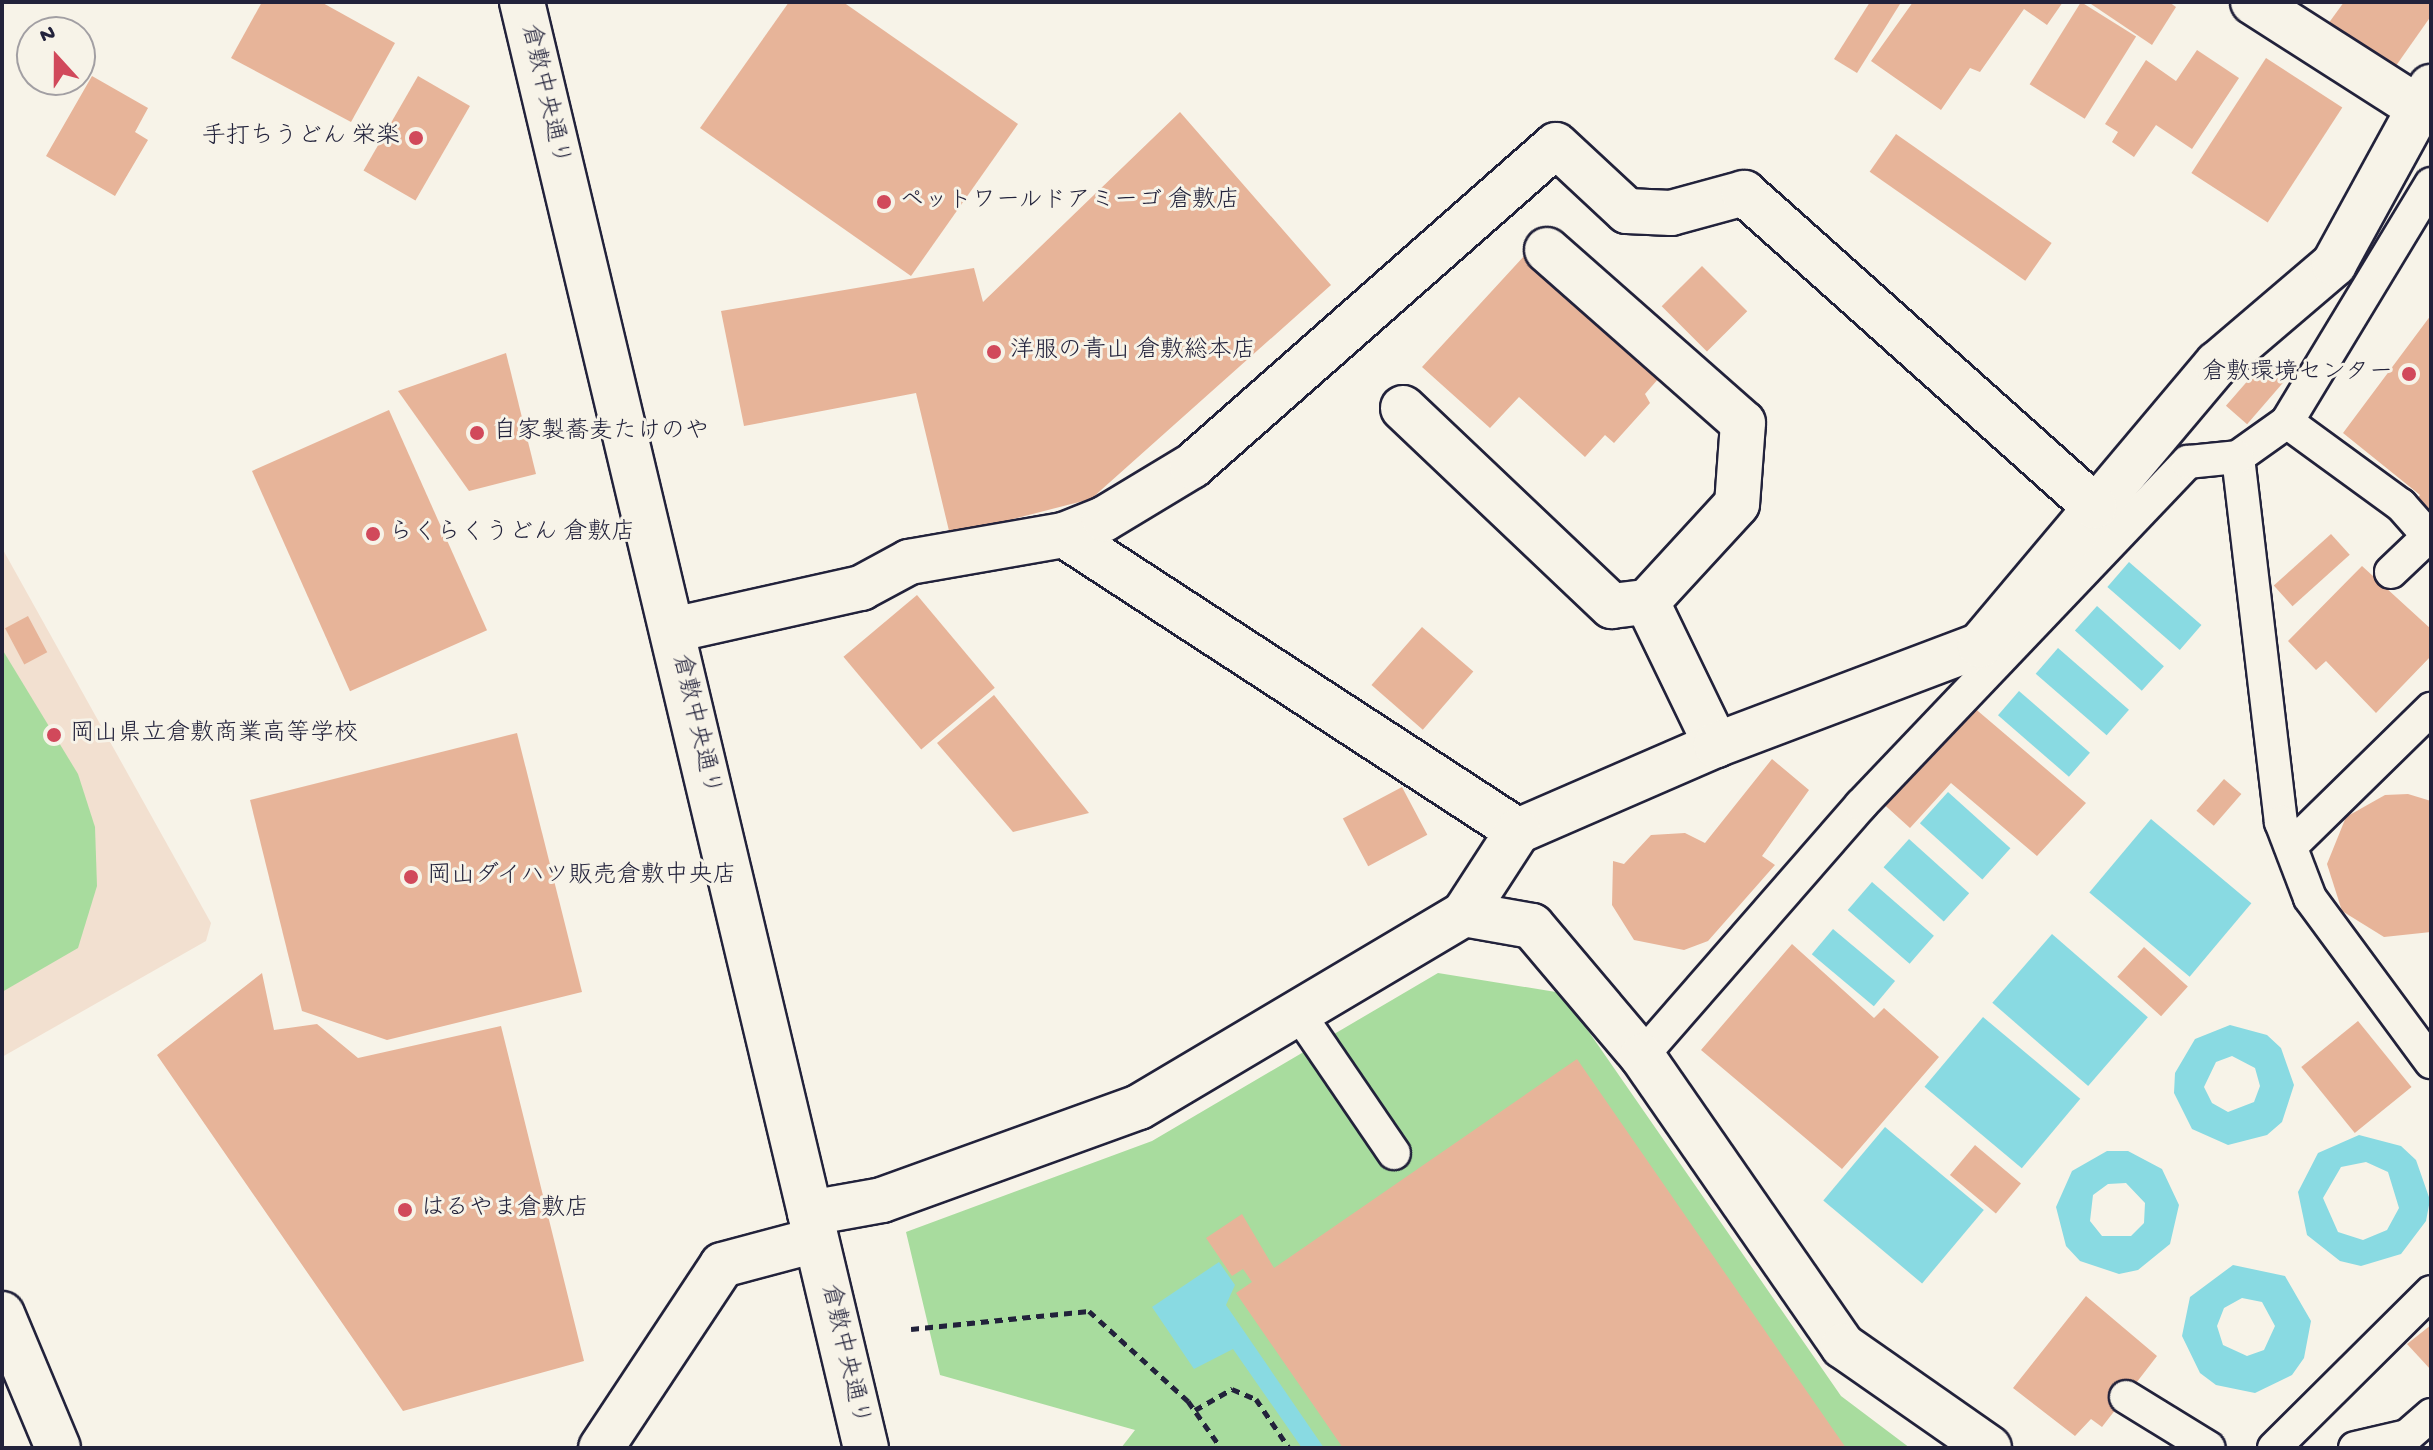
<!DOCTYPE html>
<html>
<head>
<meta charset="utf-8">
<style>
	body { margin:0 }
	#map { position:relative; width:2433px; height:1450px; overflow:hidden; background:#f7f3e8; font-family:"Gochi Hand","Klee One",sans-serif }
	div>[style] { position:absolute }
	.built>* { inset:0; background:#f2e0d0 }
	.green>* { inset:0; background:#a8dc9e }
	.water>* { inset:0; background:#89dae2; transform-origin:0 0 }
	.building>* { inset:0; background:#e7b499; transform-origin:0 0 }
	.path>* { height:5px; margin-top:-2.5px; transform-origin:0; background:repeating-linear-gradient(90deg,#22223b 0 8px,transparent 0 14px) }
	.roads { filter:drop-shadow(2px 0 #22223b) drop-shadow(-2px 0 #22223b) drop-shadow(0 2px #22223b) drop-shadow(0 -2px #22223b) }
	.lane>* { height:32px; margin:-16px; padding:0 16px; transform-origin:16px; border-radius:16px; background:#f7f3e8 }
	.street>* { height:44px; margin:-22px; padding:0 22px; transform-origin:22px; border-radius:22px; background:#f7f3e8 }
	.secondary>* { height:44px; margin:-22px; padding:0 22px; transform-origin:22px; border-radius:22px; background:#f7f3e8 }
	.dots>* { width:22px; height:22px; translate:-50% -50%; box-sizing:border-box; border:4px solid #f7f3e8; border-radius:50% }
	span { translate:-50% -50%; white-space:nowrap; text-align:center; line-height:1.15; -webkit-text-stroke:6px #f7f3e8; paint-order:stroke }
	.street-label { font-size:24px; color:#22223b }
	.poi-label { font-size:24px; color:#22223b }
	.right { translate:-100% -50%; text-align:right }
	.left { translate:0 -50%; text-align:left }
	.frame { position:absolute; inset:0; border:4px solid #22223b; pointer-events:none }
	.north { position:absolute; left:16px; top:16px; width:80px; height:80px; box-sizing:border-box; background:#f7f3e8; border:2px solid #a29fa3; border-radius:50%; rotate:339deg; font-size:22px; font-weight:700; line-height:32px; text-align:center; color:#22223b }
	.north::after { content:''; display:block; margin:auto; width:28px; height:36px; background:#d1495b; clip-path:polygon(50% 0,100% 100%,50% 72%,0 100%) }
</style>
</head>
<body>
<div id="map">
	<div class="built">
		<div style="clip-path:polygon(2px 548px,211px 923px,206px 941px,2px 1057px)"></div>
	</div>
	<div class="green">
		<div style="clip-path:polygon(2px 649px,78px 774px,95px 827px,97px 886px,78px 948px,2px 992px)"></div>
		<div style="clip-path:polygon(1438px 973px,1562px 993px,1841px 1396px,1910px 1448px,1121px 1448px,1135px 1430px,940px 1375px,906px 1232px,1152px 1141px)"></div>
	</div>
	<div class="water">
		<div style="left:2129px;top:562px;width:96px;height:33px;rotate:41deg"></div>
		<div style="left:2097px;top:606px;width:90px;height:33px;rotate:42deg"></div>
		<div style="left:2058px;top:648px;width:94px;height:34px;rotate:41deg"></div>
		<div style="left:2019px;top:691px;width:94px;height:32px;rotate:41deg"></div>
		<div style="left:1948px;top:792px;width:84px;height:42px;rotate:42deg"></div>
		<div style="left:2151px;top:819px;width:131px;height:96px;rotate:40deg"></div>
		<div style="left:1909px;top:839px;width:81px;height:38px;rotate:42deg"></div>
		<div style="left:1872px;top:882px;width:82px;height:37px;rotate:41deg"></div>
		<div style="left:1833px;top:929px;width:81px;height:33px;rotate:40deg"></div>
		<div style="left:2052px;top:934px;width:127px;height:91px;rotate:41deg"></div>
		<div style="left:1983px;top:1017px;width:127px;height:91px;rotate:40deg"></div>
		<div style="clip-path:polygon(evenodd,2230px 1025px,2267px 1035px,2281px 1048px,2294px 1085px,2282px 1122px,2267px 1135px,2228px 1145px,2192px 1129px,2174px 1093px,2175px 1073px,2195px 1039px,2230px 1025px,2232px 1056px,2255px 1068px,2260px 1086px,2254px 1102px,2228px 1112px,2212px 1103px,2204px 1087px,2216px 1062px,2232px 1056px)"></div>
		<div style="left:1885px;top:1127px;width:129px;height:96px;rotate:40deg"></div>
		<div style="clip-path:polygon(evenodd,2359px 1135px,2401px 1146px,2416px 1160px,2430px 1200px,2426px 1221px,2401px 1254px,2361px 1266px,2340px 1261px,2307px 1235px,2298px 1192px,2318px 1153px,2359px 1135px,2366px 1162px,2388px 1172px,2399px 1208px,2387px 1230px,2363px 1240px,2338px 1232px,2323px 1198px,2341px 1167px,2366px 1162px)"></div>
		<div style="clip-path:polygon(evenodd,2107px 1151px,2128px 1151px,2162px 1169px,2179px 1205px,2170px 1244px,2138px 1270px,2119px 1274px,2080px 1261px,2066px 1246px,2056px 1207px,2072px 1171px,2107px 1151px,2126px 1183px,2145px 1203px,2144px 1223px,2131px 1236px,2102px 1236px,2090px 1221px,2093px 1195px,2108px 1184px,2126px 1183px)"></div>
		<div style="clip-path:polygon(1219px 1262px,1235px 1285px,1226px 1305px,1324px 1448px,1302px 1448px,1233px 1349px,1194px 1369px,1152px 1307px)"></div>
		<div style="clip-path:polygon(evenodd,2233px 1265px,2285px 1276px,2311px 1321px,2304px 1358px,2292px 1375px,2255px 1393px,2216px 1385px,2200px 1373px,2182px 1336px,2190px 1297px,2233px 1265px,2242px 1298px,2262px 1302px,2275px 1326px,2264px 1350px,2247px 1356px,2223px 1345px,2217px 1326px,2224px 1308px,2242px 1298px)"></div>
	</div>
	<div class="building">
		<div style="clip-path:polygon(262px 2px,321px 2px,395px 43px,351px 122px,231px 58px)"></div>
		<div style="clip-path:polygon(789px 2px,843px 2px,1018px 124px,911px 276px,700px 128px)"></div>
		<div style="clip-path:polygon(1870px 2px,1900px 4px,1857px 73px,1834px 59px)"></div>
		<div style="clip-path:polygon(1913px 2px,2063px 2px,2047px 25px,2024px 9px,1980px 72px,1970px 68px,1941px 110px,1871px 61px)"></div>
		<div style="left:2081px;top:2px;width:65px;height:97px;rotate:32deg"></div>
		<div style="clip-path:polygon(2088px 2px,2169px 2px,2176px 7px,2152px 45px)"></div>
		<div style="clip-path:polygon(2344px 2px,2431px 2px,2431px 16px,2393px 70px,2328px 24px)"></div>
		<div style="clip-path:polygon(2197px 50px,2239px 78px,2192px 149px,2156px 125px,2134px 157px,2112px 142px,2118px 132px,2105px 124px,2146px 60px,2176px 81px)"></div>
		<div style="left:2266px;top:58px;width:91px;height:137px;rotate:33deg"></div>
		<div style="clip-path:polygon(92px 76px,148px 108px,135px 132px,148px 140px,115px 196px,46px 156px)"></div>
		<div style="left:418px;top:76px;width:60px;height:109px;rotate:30deg"></div>
		<div style="clip-path:polygon(1180px 112px,1331px 285px,1091px 499px,950px 535px,916px 393px,744px 426px,721px 311px,974px 268px,983px 302px)"></div>
		<div style="left:1896px;top:134px;width:190px;height:46px;rotate:35deg"></div>
		<div style="clip-path:polygon(1525px 255px,1659px 378px,1645px 394px,1650px 403px,1614px 443px,1605px 435px,1585px 457px,1519px 397px,1490px 428px,1422px 367px)"></div>
		<div style="left:1702px;top:266px;width:64px;height:57px;rotate:45deg"></div>
		<div style="clip-path:polygon(2431px 315px,2431px 528px,2408px 511px,2420px 495px,2343px 433px)"></div>
		<div style="clip-path:polygon(506px 353px,536px 474px,469px 491px,398px 391px)"></div>
		<div style="left:2264px;top:362px;width:28px;height:58px;rotate:41deg"></div>
		<div style="left:389px;top:410px;width:241px;height:150px;rotate:66deg"></div>
		<div style="left:2331px;top:534px;width:28px;height:77px;rotate:48deg"></div>
		<div style="clip-path:polygon(2362px 566px,2431px 629px,2431px 656px,2376px 713px,2326px 661px,2316px 670px,2288px 641px)"></div>
		<div style="left:917px;top:595px;width:121px;height:96px;rotate:50deg"></div>
		<div style="left:28px;top:616px;width:41px;height:26px;rotate:62deg"></div>
		<div style="left:1422px;top:627px;width:68px;height:77px;rotate:41deg"></div>
		<div style="clip-path:polygon(994px 695px,1089px 813px,1013px 832px,937px 743px)"></div>
		<div style="clip-path:polygon(1965px 700px,2086px 803px,2037px 856px,1951px 783px,1910px 828px,1878px 799px)"></div>
		<div style="clip-path:polygon(517px 733px,582px 992px,387px 1040px,302px 1011px,250px 800px)"></div>
		<div style="clip-path:polygon(1772px 759px,1809px 790px,1762px 856px,1775px 865px,1708px 941px,1684px 950px,1634px 940px,1612px 905px,1613px 861px,1624px 864px,1651px 835px,1685px 833px,1705px 843px)"></div>
		<div style="left:2224px;top:779px;width:23px;height:42px;rotate:41deg"></div>
		<div style="left:1402px;top:787px;width:54px;height:67px;rotate:62deg"></div>
		<div style="clip-path:polygon(2408px 794px,2431px 801px,2431px 932px,2384px 937px,2342px 911px,2327px 864px,2346px 817px,2385px 795px)"></div>
		<div style="clip-path:polygon(1792px 944px,1874px 1018px,1884px 1008px,1939px 1057px,1842px 1169px,1701px 1050px)"></div>
		<div style="left:2144px;top:947px;width:59px;height:40px;rotate:42deg"></div>
		<div style="clip-path:polygon(262px 973px,274px 1030px,317px 1024px,358px 1058px,501px 1026px,584px 1361px,403px 1411px,157px 1055px)"></div>
		<div style="left:2358px;top:1021px;width:85px;height:73px;rotate:51deg"></div>
		<div style="clip-path:polygon(1577px 1059px,1846px 1448px,1343px 1448px,1236px 1293px,1252px 1282px,1243px 1269px,1232px 1276px,1206px 1238px,1242px 1214px,1274px 1268px)"></div>
		<div style="left:1975px;top:1145px;width:60px;height:39px;rotate:40deg"></div>
		<div style="clip-path:polygon(2086px 1296px,2157px 1356px,2102px 1427px,2091px 1419px,2075px 1436px,2013px 1388px)"></div>
		<div style="clip-path:polygon(2431px 1325px,2431px 1370px,2407px 1344px)"></div>
	</div>
	<div class="path">
		<div style="left:911px;top:1329px;width:179px;rotate:-5.8deg"></div>
		<div style="left:1089px;top:1311px;width:134px;rotate:42.3deg"></div>
		<div style="left:1188px;top:1401px;width:57px;rotate:54.9deg"></div>
		<div style="left:1195px;top:1410px;width:43px;rotate:-29.6deg"></div>
		<div style="left:1232px;top:1389px;width:26px;rotate:23deg"></div>
		<div style="left:1256px;top:1399px;width:59px;rotate:56deg"></div>
	</div>
	<div class="roads">
		<div class="lane">
			<div style="left:2431px;top:184px;width:278px;rotate:121.2deg"></div>
			<div style="left:2287px;top:422px;width:60px;rotate:144.5deg"></div>
			<div style="left:2238px;top:457px;width:368px;rotate:83.3deg"></div>
			<div style="left:2281px;top:822px;width:81px;rotate:69.1deg"></div>
			<div style="left:2310px;top:898px;width:204px;rotate:53.6deg"></div>
			<div style="left:2287px;top:422px;width:141px;rotate:36.1deg"></div>
			<div style="left:2401px;top:505px;width:45px;rotate:48.6deg"></div>
			<div style="left:2391px;top:572px;width:52px;rotate:-43.5deg"></div>
			<div style="left:2291px;top:846px;width:196px;rotate:-44.4deg"></div>
			<div style="left:1297px;top:1011px;width:172px;rotate:55.7deg"></div>
			<div style="left:1642px;top:1056px;width:333px;rotate:-48.9deg"></div>
			<div style="left:1861px;top:805px;width:474px;rotate:-46.4deg"></div>
			<div style="left:2188px;top:462px;width:50px;rotate:-5.7deg"></div>
			<div style="left:2126px;top:1397px;width:97px;rotate:31.6deg"></div>
			<div style="left:2274px;top:1448px;width:221px;rotate:-44.8deg"></div>
			<div style="left:2355px;top:1448px;width:53px;rotate:-13deg"></div>
			<div style="left:2407px;top:1436px;width:32px;rotate:-41deg"></div>
		</div>
		<div class="street">
			<div style="left:2253px;top:2px;width:197px;rotate:32.6deg"></div>
			<div style="left:1547px;top:250px;width:261px;rotate:41.4deg"></div>
			<div style="left:1743px;top:423px;width:81px;rotate:94.2deg"></div>
			<div style="left:1737px;top:504px;width:133px;rotate:132.6deg"></div>
			<div style="left:1647px;top:602px;width:159px;rotate:64.2deg"></div>
			<div style="left:1403px;top:408px;width:288px;rotate:43.5deg"></div>
			<div style="left:1612px;top:606px;width:35px;rotate:-7deg"></div>
			<div style="left:1064px;top:535px;width:542px;rotate:33.1deg"></div>
			<div style="left:1518px;top:831px;width:216px;rotate:-23.5deg"></div>
			<div style="left:1716px;top:745px;width:282px;rotate:-20.7deg"></div>
			<div style="left:1980px;top:645px;width:368px;rotate:-49.9deg"></div>
			<div style="left:2217px;top:364px;width:154px;rotate:-40.5deg"></div>
			<div style="left:2334px;top:264px;width:202px;rotate:-61.3deg"></div>
			<div style="left:673px;top:630px;width:193px;rotate:-12.6deg"></div>
			<div style="left:861px;top:588px;width:55px;rotate:-28.4deg"></div>
			<div style="left:909px;top:562px;width:157px;rotate:-9.9deg"></div>
			<div style="left:1064px;top:535px;width:43px;rotate:-21.8deg"></div>
			<div style="left:1104px;top:519px;width:103px;rotate:-31.1deg"></div>
			<div style="left:1192px;top:466px;width:485px;rotate:-41.4deg"></div>
			<div style="left:1556px;top:145px;width:97px;rotate:42.9deg"></div>
			<div style="left:1627px;top:211px;width:44px;rotate:2.6deg"></div>
			<div style="left:1671px;top:213px;width:76px;rotate:-15.3deg"></div>
			<div style="left:1744px;top:193px;width:470px;rotate:41.8deg"></div>
			<div style="left:1464px;top:914px;width:99px;rotate:-57deg"></div>
			<div style="left:810px;top:1213px;width:73px;rotate:-10.2deg"></div>
			<div style="left:882px;top:1200px;width:273px;rotate:-19.9deg"></div>
			<div style="left:1139px;top:1107px;width:378px;rotate:-30.7deg"></div>
			<div style="left:1464px;top:914px;width:69px;rotate:10deg"></div>
			<div style="left:1532px;top:926px;width:170px;rotate:49.8deg"></div>
			<div style="left:1642px;top:1056px;width:353px;rotate:55.3deg"></div>
			<div style="left:1843px;top:1346px;width:178px;rotate:34.9deg"></div>
			<div style="left:2px;top:1314px;width:145px;rotate:67.3deg"></div>
			<div style="left:601px;top:1448px;width:219px;rotate:-56.5deg"></div>
			<div style="left:722px;top:1265px;width:97px;rotate:-14.9deg"></div>
		</div>
		<div class="secondary">
			<div style="left:522px;top:2px;width:1486px;rotate:76.62deg"></div>
		</div>
	</div>
	<div class="dots">
		<div style="left:416px;top:138px;background:#d1495b"></div>
		<div style="left:884px;top:202px;background:#d1495b"></div>
		<div style="left:994px;top:352px;background:#d1495b"></div>
		<div style="left:2409px;top:374px;background:#d1495b"></div>
		<div style="left:477px;top:433px;background:#d1495b"></div>
		<div style="left:373px;top:534px;background:#d1495b"></div>
		<div style="left:54px;top:735px;background:#d1495b"></div>
		<div style="left:411px;top:877px;background:#d1495b"></div>
		<div style="left:405px;top:1210px;background:#d1495b"></div>
	</div>
	<div class="street-label">
		<span style="left:544px;top:95px;rotate:77deg">倉敷中央通り</span>
		<span style="left:695px;top:725px;rotate:77deg">倉敷中央通り</span>
		<span style="left:844px;top:1355px;rotate:77deg">倉敷中央通り</span>
	</div>
	<div class="poi-label">
		<span class="right" style="left:400px;top:138px">手打ちうどん 栄楽</span>
		<span class="left" style="left:900px;top:202px">ペットワールドアミーゴ 倉敷店</span>
		<span class="left" style="left:1010px;top:352px">洋服の青山 倉敷総本店</span>
		<span class="right" style="left:2393px;top:374px">倉敷環境センター</span>
		<span class="left" style="left:493px;top:433px">自家製蕎麦たけのや</span>
		<span class="left" style="left:389px;top:534px">らくらくうどん 倉敷店</span>
		<span class="left" style="left:70px;top:735px">岡山県立倉敷商業高等学校</span>
		<span class="left" style="left:427px;top:877px">岡山ダイハツ販売倉敷中央店</span>
		<span class="left" style="left:421px;top:1210px">はるやま倉敷店</span>
	</div>
	<div class="frame"></div>
	<div class="north">N</div>
</div>
</body>
</html>
